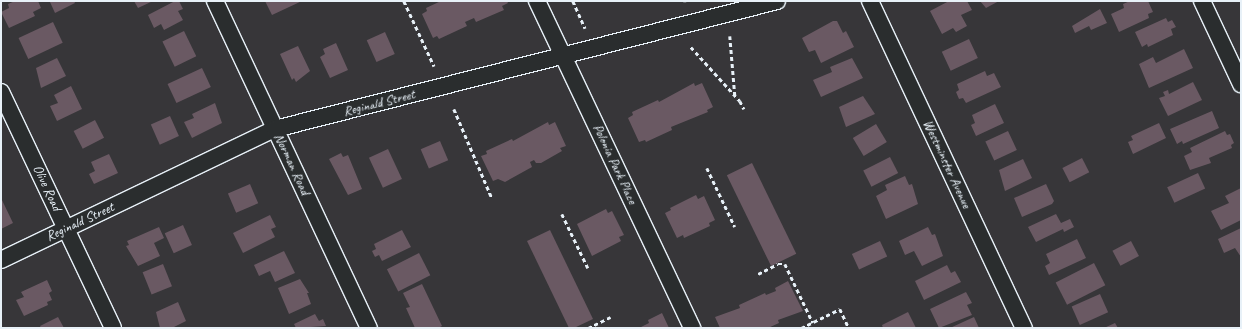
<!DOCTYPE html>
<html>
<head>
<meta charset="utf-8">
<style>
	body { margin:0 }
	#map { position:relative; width:1242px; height:329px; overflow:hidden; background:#373639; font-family:Caveat,sans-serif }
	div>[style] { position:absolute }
	.building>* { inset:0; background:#6a5963; transform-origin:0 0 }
	.path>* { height:2.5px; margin-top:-1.25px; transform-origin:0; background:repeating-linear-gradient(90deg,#e8f1f8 0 4px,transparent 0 7px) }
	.roads { filter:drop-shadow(1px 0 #e8f1f8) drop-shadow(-1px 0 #e8f1f8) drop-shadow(0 1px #e8f1f8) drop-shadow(0 -1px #e8f1f8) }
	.minor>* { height:16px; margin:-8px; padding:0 8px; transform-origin:8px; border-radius:8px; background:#2a2d2e }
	span { translate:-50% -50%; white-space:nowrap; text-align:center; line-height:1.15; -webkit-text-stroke:3px #2a2d2e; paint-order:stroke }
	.street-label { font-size:14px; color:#e8f1f8 }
	.frame { position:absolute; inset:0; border:2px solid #e8f1f8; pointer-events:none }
</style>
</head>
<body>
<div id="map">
	<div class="building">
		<div style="clip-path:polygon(15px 1px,38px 1px,41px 8px,33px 12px,35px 16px,9px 28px,1px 12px,9px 8px,8px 4px)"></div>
		<div style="clip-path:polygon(74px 1px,75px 3px,55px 13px,50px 2px)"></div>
		<div style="clip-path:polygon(134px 1px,153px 1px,138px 8px)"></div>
		<div style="clip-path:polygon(175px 1px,179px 1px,183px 9px,178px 11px,183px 20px,164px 30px,161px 24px,154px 28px,148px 15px)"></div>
		<div style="clip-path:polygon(265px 1px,302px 1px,272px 15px)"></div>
		<div style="clip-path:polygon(441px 1px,507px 1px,508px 3px,502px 6px,504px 10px,476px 22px,474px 18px,465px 22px,467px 26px,439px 39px,437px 36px,433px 38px,422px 14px,427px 11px,426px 8px)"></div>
		<div style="clip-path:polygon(949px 1px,967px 1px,972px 10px,961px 15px,967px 26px,956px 32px,953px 28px,942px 34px,930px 11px)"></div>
		<div style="clip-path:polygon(980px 1px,999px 1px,986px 8px)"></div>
		<div style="clip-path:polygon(1130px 1px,1148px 1px,1153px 12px,1148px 14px,1149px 18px,1119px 32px,1111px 14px,1124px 8px,1123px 4px)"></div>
		<div style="clip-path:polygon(1100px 9px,1107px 23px,1091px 30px,1089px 26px,1075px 33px,1072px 26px)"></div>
		<div style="clip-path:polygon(1166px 18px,1168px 22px,1172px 20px,1176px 27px,1171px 29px,1173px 35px,1148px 47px,1147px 44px,1142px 47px,1135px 32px)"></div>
		<div style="clip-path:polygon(833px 21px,837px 21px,843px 33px,846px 31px,854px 47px,821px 63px,815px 50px,809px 52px,802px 38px)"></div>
		<div style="left:53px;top:22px;width:23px;height:38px;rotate:65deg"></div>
		<div style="left:184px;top:31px;width:28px;height:24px;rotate:64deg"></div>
		<div style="left:385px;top:32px;width:24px;height:20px;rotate:66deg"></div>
		<div style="left:969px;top:39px;width:21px;height:30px;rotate:65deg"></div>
		<div style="clip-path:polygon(336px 43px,348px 70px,330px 78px,320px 57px,325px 54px,323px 49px)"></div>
		<div style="clip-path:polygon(298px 46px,310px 71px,296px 82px,294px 78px,292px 80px,280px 54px)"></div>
		<div style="clip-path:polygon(1184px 49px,1193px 68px,1149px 88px,1139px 64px,1153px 57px,1156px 63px)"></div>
		<div style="clip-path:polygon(57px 58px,66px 76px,41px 88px,36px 68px)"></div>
		<div style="clip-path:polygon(852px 58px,863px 78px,821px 97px,813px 80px,832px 72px,830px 67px)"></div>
		<div style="left:202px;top:68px;width:21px;height:38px;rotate:65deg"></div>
		<div style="clip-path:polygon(985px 71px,987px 76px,994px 73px,1001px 87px,966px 103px,963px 98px,959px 99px,956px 92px,959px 90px,957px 84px)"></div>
		<div style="clip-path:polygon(1193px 82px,1202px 100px,1168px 116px,1159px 98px,1165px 96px,1163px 92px,1168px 90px,1169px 94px)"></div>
		<div style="clip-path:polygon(694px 83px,695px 86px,702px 83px,713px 107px,707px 110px,708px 112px,671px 127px,672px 130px,646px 142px,645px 140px,639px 142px,628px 118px,633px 115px,632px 112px,658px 100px,659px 102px)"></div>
		<div style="clip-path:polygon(71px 86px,82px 109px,57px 121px,50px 106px,58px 103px,54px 95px)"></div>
		<div style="clip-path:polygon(863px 96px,875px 114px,846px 127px,839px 107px)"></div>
		<div style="clip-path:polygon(215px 103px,222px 123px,192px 138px,184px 122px,194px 118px,192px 114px)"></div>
		<div style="clip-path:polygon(995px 104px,1004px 123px,976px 136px,971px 125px,975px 123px,972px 115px)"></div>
		<div style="clip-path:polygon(1212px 111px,1219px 128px,1183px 144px,1182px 141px,1177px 144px,1170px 129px)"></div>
		<div style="left:170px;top:116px;width:22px;height:21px;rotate:66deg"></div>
		<div style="left:95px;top:120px;width:20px;height:24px;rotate:63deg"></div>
		<div style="clip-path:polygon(548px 122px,549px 125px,555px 122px,566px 146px,560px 148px,562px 151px,541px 163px,536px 163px,534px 160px,530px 162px,532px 167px,505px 182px,498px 179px,493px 181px,481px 156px,487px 154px,486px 151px,512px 139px,513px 141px)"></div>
		<div style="clip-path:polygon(1159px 123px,1166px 138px,1133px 154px,1128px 142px,1133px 140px,1131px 136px)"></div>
		<div style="left:876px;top:124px;width:21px;height:27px;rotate:59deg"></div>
		<div style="left:1008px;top:131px;width:21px;height:25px;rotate:65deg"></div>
		<div style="clip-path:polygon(1225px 131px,1227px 135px,1230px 134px,1234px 143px,1231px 145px,1232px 148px,1209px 158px,1211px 163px,1190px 170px,1184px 156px,1192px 152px,1190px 148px)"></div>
		<div style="left:440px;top:141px;width:21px;height:21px;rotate:67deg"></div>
		<div style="left:388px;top:149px;width:33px;height:21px;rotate:65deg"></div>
		<div style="clip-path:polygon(341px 153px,343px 157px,348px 155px,362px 189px,348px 195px,329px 159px)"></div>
		<div style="clip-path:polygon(109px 154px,118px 173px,94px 184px,89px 174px,95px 171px,91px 162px)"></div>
		<div style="left:890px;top:157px;width:18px;height:30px;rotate:63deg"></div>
		<div style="left:1082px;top:158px;width:16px;height:22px;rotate:63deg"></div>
		<div style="clip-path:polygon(1023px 159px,1032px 178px,1005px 191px,999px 170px)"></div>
		<div style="left:752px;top:163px;width:101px;height:28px;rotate:64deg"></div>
		<div style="left:1198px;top:173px;width:17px;height:34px;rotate:65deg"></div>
		<div style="clip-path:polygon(905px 176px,909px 185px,912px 184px,918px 204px,886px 219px,876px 196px,887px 190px,885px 185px)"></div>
		<div style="left:250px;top:184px;width:21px;height:24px;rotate:67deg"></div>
		<div style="clip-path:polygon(1046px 184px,1054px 201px,1052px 204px,1022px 217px,1014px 198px)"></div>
		<div style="clip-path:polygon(1241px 188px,1241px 220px,1221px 230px,1211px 211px,1229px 203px,1225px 196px)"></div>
		<div style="clip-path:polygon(696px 195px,698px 199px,704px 196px,715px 220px,709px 223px,710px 226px,684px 238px,683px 235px,677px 238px,665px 213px,671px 210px,670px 208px)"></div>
		<div style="clip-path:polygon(1px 198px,13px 223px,1px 229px)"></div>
		<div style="clip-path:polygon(606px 209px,608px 213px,612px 211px,624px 235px,619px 237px,621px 241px,592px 256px,577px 224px)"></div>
		<div style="clip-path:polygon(1056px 214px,1061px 223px,1070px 219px,1074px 227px,1064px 232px,1063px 229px,1036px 242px,1028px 227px)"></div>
		<div style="clip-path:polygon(270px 215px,276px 227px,271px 229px,275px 237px,243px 253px,233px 233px)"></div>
		<div style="left:183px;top:225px;width:22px;height:20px;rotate:66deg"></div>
		<div style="clip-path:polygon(159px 227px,164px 238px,154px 243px,160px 256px,138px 266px,126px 246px,129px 245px,127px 241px)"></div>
		<div style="clip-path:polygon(928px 227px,932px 235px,935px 234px,943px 256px,922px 266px,914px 251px,905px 255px,899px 241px)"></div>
		<div style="clip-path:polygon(1241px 228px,1241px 257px,1235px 248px,1224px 253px,1218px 239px)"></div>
		<div style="clip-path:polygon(402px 230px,411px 247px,382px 261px,379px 255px,375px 257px,372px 251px,376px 249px,374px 244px)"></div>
		<div style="clip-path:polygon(550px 230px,593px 319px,574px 328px,569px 328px,527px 241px)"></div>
		<div style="clip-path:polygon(1077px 239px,1086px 258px,1049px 275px,1045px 266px,1050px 263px,1046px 254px)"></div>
		<div style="left:880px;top:241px;width:17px;height:31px;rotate:65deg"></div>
		<div style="left:1131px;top:241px;width:17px;height:21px;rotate:62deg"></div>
		<div style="clip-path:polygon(284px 251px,295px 273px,275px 282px,270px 271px,259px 276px,254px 265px)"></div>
		<div style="left:419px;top:253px;width:25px;height:36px;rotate:63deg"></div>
		<div style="left:1094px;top:263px;width:25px;height:43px;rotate:63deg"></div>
		<div style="left:163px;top:264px;width:24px;height:22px;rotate:68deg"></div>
		<div style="clip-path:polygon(947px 265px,951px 273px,955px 271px,961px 282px,924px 300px,915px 281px)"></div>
		<div style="clip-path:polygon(300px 279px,309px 293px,307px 293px,311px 304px,289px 314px,278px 288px)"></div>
		<div style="clip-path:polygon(47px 280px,52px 291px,49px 293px,52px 300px,47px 302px,48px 305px,24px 316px,16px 300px,24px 297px,21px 292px)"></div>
		<div style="clip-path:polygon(788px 281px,803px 311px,778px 320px,779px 323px,768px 328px,720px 328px,715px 317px,740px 308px,739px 305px,765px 293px,766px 295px,776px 291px,775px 288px)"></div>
		<div style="clip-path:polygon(422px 284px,442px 326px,438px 328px,415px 328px,406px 308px,410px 307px,403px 293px)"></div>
		<div style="clip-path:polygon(966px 292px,972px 303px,967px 305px,972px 315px,939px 328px,930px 309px)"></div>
		<div style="left:1100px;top:294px;width:20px;height:31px;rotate:66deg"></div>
		<div style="clip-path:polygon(178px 302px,186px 321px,172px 328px,160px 328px,156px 312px)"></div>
		<div style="clip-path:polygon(908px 312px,916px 328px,883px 328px,882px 325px)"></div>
		<div style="clip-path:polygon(662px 313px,669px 328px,639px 328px,649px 323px,648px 320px)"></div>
		<div style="clip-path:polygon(315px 314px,319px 321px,323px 319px,326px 326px,296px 328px,294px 324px)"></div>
		<div style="clip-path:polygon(58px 317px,64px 328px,41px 328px,40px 326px)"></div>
		<div style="clip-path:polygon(974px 317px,979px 328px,950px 328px)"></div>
		<div style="clip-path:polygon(1115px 323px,1118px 328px,1104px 328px)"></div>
	</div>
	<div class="path">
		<div style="left:404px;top:1px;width:72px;rotate:65.2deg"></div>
		<div style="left:573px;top:1px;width:30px;rotate:66deg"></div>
		<div style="left:685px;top:1px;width:1px;rotate:90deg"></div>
		<div style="left:730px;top:36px;width:59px;rotate:85.2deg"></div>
		<div style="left:691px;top:47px;width:73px;rotate:47.8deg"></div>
		<div style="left:740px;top:101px;width:9px;rotate:63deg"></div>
		<div style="left:454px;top:109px;width:97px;rotate:66.9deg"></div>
		<div style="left:707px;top:168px;width:65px;rotate:64.6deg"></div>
		<div style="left:562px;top:214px;width:60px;rotate:64.3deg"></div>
		<div style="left:758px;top:274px;width:22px;rotate:-27deg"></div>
		<div style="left:778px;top:264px;width:7px"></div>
		<div style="left:785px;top:264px;width:65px;rotate:64.6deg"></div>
		<div style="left:588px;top:328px;width:25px;rotate:-26deg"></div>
		<div style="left:801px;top:328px;width:43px;rotate:-26deg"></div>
		<div style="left:840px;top:309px;width:21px;rotate:65deg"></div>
	</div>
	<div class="roads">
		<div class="minor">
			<div style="left:215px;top:1px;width:361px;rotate:64.8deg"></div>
			<div style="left:537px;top:1px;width:362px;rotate:64.6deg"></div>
			<div style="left:870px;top:1px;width:361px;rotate:64.8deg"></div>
			<div style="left:1202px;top:1px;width:92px;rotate:64.8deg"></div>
			<div style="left:1px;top:92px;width:261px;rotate:64.6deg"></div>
			<div style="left:1px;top:260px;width:304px;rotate:-25.6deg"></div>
			<div style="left:275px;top:129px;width:518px;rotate:-14.3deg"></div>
		</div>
	</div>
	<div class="street-label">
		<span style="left:379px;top:103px;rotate:-14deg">Reginald Street</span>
		<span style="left:292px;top:164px;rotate:65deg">Norman Road</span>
		<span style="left:615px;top:164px;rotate:65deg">Polonia Park Place</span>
		<span style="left:947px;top:164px;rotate:65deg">Westminster Avenue</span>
		<span style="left:47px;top:188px;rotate:65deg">Olive Road</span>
		<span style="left:80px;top:222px;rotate:-25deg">Reginald Street</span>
	</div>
	<div class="frame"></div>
</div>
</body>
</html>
